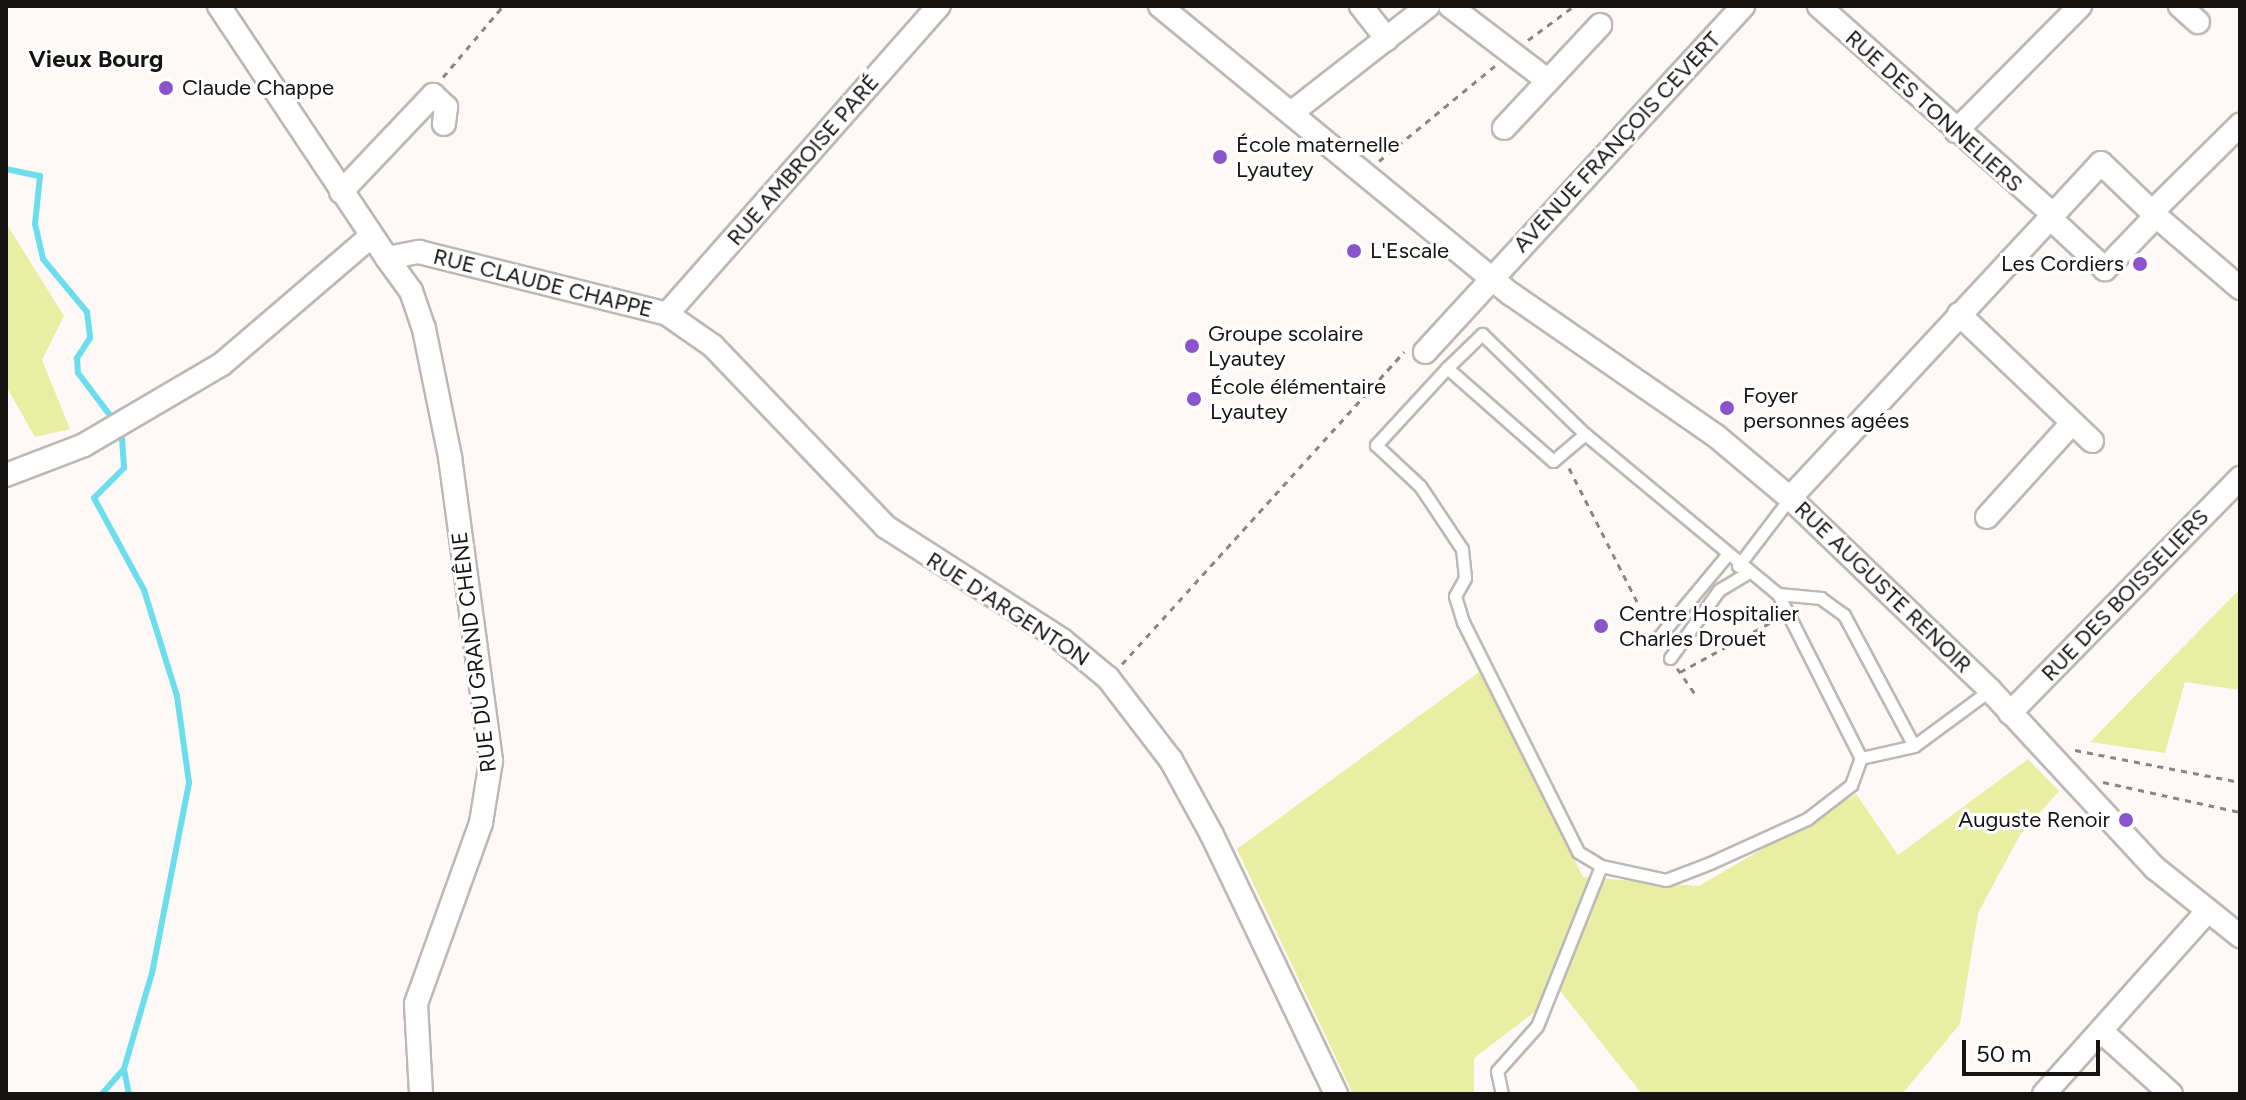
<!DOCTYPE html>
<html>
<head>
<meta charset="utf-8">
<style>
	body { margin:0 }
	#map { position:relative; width:2246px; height:1100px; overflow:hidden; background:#fef9f6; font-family:Figtree,sans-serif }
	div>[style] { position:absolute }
	.green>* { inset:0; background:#e9efa2 }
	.stream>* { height:6px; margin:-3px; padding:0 3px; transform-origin:3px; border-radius:3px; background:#6cdded }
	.path>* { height:3px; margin-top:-1.5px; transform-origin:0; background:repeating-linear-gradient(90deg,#898684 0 6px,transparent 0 12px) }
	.roads { filter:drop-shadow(2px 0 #bdb8b5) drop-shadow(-2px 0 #bdb8b5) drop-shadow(0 2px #bdb8b5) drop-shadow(0 -2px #bdb8b5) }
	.service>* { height:11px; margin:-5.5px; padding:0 5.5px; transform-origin:5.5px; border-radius:5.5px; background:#fff }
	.minor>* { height:22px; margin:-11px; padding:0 11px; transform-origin:11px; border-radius:11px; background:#fff }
	.dots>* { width:22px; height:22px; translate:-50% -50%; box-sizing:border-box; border:4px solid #fff; border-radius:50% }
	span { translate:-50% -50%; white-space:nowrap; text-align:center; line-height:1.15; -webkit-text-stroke:6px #fff; paint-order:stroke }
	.poi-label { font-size:22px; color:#151412 }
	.left { translate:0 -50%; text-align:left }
	.right { translate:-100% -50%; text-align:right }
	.street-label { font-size:22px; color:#151412 }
	.neighbourhood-label { font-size:24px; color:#151412; font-weight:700 }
	.frame { position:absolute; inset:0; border:8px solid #151412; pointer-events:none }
	.scale { position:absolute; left:1962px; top:1040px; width:138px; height:36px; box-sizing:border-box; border:4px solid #151412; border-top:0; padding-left:10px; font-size:24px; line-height:28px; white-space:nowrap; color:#151412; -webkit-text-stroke:6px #fff; paint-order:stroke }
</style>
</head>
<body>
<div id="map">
	<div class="green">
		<div style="clip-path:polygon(6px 223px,64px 316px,42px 360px,70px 429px,35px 437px,6px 386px)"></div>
		<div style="clip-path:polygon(2240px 589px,2240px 690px,2185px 682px,2165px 753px,2090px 742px)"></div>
		<div style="clip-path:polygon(1482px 670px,1583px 877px,1699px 886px,1856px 794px,1898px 855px,2028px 759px,2059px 791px,2020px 835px,1978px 913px,1960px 1024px,1902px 1094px,1642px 1094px,1561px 992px,1474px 1058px,1474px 1094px,1353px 1094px,1237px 849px)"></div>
	</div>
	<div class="stream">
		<div style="left:6px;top:169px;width:35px;rotate:12deg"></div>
		<div style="left:40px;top:176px;width:48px;rotate:95.9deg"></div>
		<div style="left:35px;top:224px;width:36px;rotate:77deg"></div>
		<div style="left:43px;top:259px;width:69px;rotate:50.3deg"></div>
		<div style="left:87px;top:312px;width:26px;rotate:83deg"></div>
		<div style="left:90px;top:338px;width:24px;rotate:123deg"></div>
		<div style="left:77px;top:358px;width:15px;rotate:86deg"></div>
		<div style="left:78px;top:373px;width:56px;rotate:52.9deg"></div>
		<div style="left:122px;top:438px;width:30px;rotate:86deg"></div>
		<div style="left:124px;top:468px;width:42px;rotate:135deg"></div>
		<div style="left:94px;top:498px;width:105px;rotate:61.5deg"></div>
		<div style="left:144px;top:590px;width:111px;rotate:72.7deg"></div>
		<div style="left:177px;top:696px;width:88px;rotate:82.1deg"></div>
		<div style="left:189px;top:783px;width:194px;rotate:101deg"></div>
		<div style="left:152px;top:973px;width:100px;rotate:106.3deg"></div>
		<div style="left:124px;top:1069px;width:25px;rotate:79deg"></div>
		<div style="left:102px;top:1094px;width:33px;rotate:-49deg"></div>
	</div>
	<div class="path">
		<div style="left:1528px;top:40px;width:57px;rotate:-36.5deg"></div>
		<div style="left:443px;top:77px;width:93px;rotate:-49.8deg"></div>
		<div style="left:1379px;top:161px;width:153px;rotate:-39.4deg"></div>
		<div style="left:1569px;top:468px;width:176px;rotate:63deg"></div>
		<div style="left:1122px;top:664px;width:421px;rotate:-47.9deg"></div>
		<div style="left:1677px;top:668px;width:33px;rotate:55deg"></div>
		<div style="left:1680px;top:672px;width:108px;rotate:-28.7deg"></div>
		<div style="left:2075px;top:750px;width:168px;rotate:11deg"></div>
		<div style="left:2103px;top:782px;width:140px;rotate:12.4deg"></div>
	</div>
	<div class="roads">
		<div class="service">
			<div style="left:1447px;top:368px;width:105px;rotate:132.7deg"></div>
			<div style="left:1376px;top:445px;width:60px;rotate:43deg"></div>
			<div style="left:1420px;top:486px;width:76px;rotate:56.3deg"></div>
			<div style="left:1462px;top:549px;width:29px;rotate:84deg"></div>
			<div style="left:1465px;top:578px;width:21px;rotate:119deg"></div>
			<div style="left:1455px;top:596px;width:27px;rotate:73deg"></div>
			<div style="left:1463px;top:622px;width:257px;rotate:63.4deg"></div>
			<div style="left:1578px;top:852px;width:27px;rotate:31deg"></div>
			<div style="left:1601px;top:866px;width:172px;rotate:111.8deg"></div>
			<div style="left:1537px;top:1026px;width:60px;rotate:131.6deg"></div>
			<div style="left:1497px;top:1071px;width:24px;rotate:78deg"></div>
			<div style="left:1585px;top:434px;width:42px;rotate:139.8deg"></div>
			<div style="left:1553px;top:461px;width:141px;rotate:-138.7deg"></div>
			<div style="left:1447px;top:368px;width:49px;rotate:-44.2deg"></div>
			<div style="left:1482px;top:334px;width:144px;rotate:44.2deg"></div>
			<div style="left:1585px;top:434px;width:251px;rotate:39.7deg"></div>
			<div style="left:1778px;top:594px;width:184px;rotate:63.2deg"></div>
			<div style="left:1861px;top:758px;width:54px;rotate:-12.8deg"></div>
			<div style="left:1914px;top:746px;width:149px;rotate:-118.1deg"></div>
			<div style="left:1844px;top:615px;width:29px;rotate:-144deg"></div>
			<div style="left:1821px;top:598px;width:43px;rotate:-174.7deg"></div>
			<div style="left:1738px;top:566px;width:86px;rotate:-52.6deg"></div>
			<div style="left:1658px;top:638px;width:107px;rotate:-50.3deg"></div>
			<div style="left:1670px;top:658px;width:84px;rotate:-54.2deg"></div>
			<div style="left:1719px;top:590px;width:31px;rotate:-31deg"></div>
			<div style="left:1914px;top:746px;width:94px;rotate:-36.4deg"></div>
			<div style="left:1601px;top:866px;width:66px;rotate:12.2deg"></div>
			<div style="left:1666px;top:880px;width:47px;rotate:-21.1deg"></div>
			<div style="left:1710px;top:863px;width:107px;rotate:-24.4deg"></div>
			<div style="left:1807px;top:819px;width:56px;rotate:-37.7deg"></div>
			<div style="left:1851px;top:785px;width:29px;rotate:-70deg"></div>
		</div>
		<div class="minor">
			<div style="left:219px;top:6px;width:303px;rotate:56.3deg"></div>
			<div style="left:387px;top:258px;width:33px;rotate:-11deg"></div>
			<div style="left:419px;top:252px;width:256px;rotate:14deg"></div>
			<div style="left:667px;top:314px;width:56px;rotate:34.8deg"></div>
			<div style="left:713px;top:346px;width:250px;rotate:46.3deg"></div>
			<div style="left:886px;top:527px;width:209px;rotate:32.7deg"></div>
			<div style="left:1062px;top:640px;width:60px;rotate:39.6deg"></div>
			<div style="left:1108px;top:678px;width:103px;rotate:52.5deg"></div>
			<div style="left:1171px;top:760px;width:85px;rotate:61.3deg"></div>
			<div style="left:1212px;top:835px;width:287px;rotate:64.4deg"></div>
			<div style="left:1160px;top:6px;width:454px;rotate:39.4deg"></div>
			<div style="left:1511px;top:294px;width:249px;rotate:34.7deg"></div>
			<div style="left:1716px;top:436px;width:97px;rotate:40deg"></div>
			<div style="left:1790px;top:498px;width:277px;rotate:43.8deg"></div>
			<div style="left:1990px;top:690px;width:243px;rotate:47.2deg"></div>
			<div style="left:2155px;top:868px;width:109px;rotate:38.7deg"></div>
			<div style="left:1361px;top:6px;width:42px;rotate:51.8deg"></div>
			<div style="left:1450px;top:6px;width:122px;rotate:37.3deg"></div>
			<div style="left:1819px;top:6px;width:311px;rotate:41.7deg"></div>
			<div style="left:2180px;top:6px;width:24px;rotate:42deg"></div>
			<div style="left:1295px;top:110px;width:169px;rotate:-38deg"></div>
			<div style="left:1504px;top:128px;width:141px;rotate:-47deg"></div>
			<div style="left:1956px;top:131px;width:176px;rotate:-45.2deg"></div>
			<div style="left:2101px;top:163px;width:76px;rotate:43.9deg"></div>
			<div style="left:2156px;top:216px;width:74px;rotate:133.9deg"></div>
			<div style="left:2105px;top:269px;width:75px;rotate:-137.2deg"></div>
			<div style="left:2050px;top:218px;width:75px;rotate:-47.2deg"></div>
			<div style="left:341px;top:192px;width:134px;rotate:-46.5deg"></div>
			<div style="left:433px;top:95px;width:18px;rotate:43deg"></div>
			<div style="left:446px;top:107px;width:17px;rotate:97deg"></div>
			<div style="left:2155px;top:209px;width:120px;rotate:-44.7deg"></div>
			<div style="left:2156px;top:216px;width:111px;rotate:40.6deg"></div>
			<div style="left:387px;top:258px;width:41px;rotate:54deg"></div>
			<div style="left:411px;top:291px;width:40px;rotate:71.1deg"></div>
			<div style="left:424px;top:329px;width:131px;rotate:78.5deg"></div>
			<div style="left:450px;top:457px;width:307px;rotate:82.3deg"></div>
			<div style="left:491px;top:761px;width:63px;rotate:99.2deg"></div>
			<div style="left:481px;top:823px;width:192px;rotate:109.8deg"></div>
			<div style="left:416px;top:1004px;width:90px;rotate:86.8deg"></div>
			<div style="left:667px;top:314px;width:411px;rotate:-48.6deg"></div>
			<div style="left:1959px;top:314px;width:184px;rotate:43.7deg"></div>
			<div style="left:1425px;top:352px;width:470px;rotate:-47.4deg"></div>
			<div style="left:6px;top:475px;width:84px;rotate:-21deg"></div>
			<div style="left:84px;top:445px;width:160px;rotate:-30.4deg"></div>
			<div style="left:222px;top:364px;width:194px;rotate:-40.6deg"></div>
			<div style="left:1790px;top:498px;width:382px;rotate:-47.1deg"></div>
			<div style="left:1987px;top:517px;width:127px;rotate:-47.9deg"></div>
			<div style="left:2010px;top:713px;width:329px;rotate:-45.6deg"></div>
			<div style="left:2101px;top:1031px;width:94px;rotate:42deg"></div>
			<div style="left:2044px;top:1094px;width:244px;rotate:-48.2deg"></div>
		</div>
	</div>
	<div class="dots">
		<div style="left:166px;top:88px;background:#8a54cc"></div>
		<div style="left:1220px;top:157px;background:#8a54cc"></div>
		<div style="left:1354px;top:251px;background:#8a54cc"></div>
		<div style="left:2140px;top:264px;background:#8a54cc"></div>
		<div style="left:1192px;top:346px;background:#8a54cc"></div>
		<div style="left:1194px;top:399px;background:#8a54cc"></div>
		<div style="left:1727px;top:408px;background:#8a54cc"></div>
		<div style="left:1601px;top:626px;background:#8a54cc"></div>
		<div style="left:2126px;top:820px;background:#8a54cc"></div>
	</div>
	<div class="poi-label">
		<span class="left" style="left:182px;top:88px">Claude Chappe</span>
		<span class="left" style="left:1236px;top:157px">École maternelle<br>Lyautey</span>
		<span class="left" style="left:1370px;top:251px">L'Escale</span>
		<span class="right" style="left:2124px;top:264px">Les Cordiers</span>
		<span class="left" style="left:1208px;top:346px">Groupe scolaire<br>Lyautey</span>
		<span class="left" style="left:1210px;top:399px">École élémentaire<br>Lyautey</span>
		<span class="left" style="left:1743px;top:408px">Foyer<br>personnes agées</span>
		<span class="left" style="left:1619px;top:626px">Centre Hospitalier<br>Charles Drouet</span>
		<span class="right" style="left:2110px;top:820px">Auguste Renoir</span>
	</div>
	<div class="street-label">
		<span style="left:1934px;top:111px;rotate:42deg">RUE DES TONNELIERS</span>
		<span style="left:1617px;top:142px;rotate:-47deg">AVENUE FRANÇOIS CEVERT</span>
		<span style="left:803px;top:160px;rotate:-49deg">RUE AMBROISE PARÉ</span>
		<span style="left:543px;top:283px;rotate:14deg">RUE CLAUDE CHAPPE</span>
		<span style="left:1883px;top:587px;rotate:44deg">RUE AUGUSTE RENOIR</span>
		<span style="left:2125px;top:595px;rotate:-46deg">RUE DES BOISSELIERS</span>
		<span style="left:1008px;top:609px;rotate:33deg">RUE D'ARGENTON</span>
		<span style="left:474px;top:652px;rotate:-97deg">RUE DU GRAND CHÊNE</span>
	</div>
	<div class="neighbourhood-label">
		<span style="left:96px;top:59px">Vieux Bourg</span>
	</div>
	<div class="frame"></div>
	<div class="scale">50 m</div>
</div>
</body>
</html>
